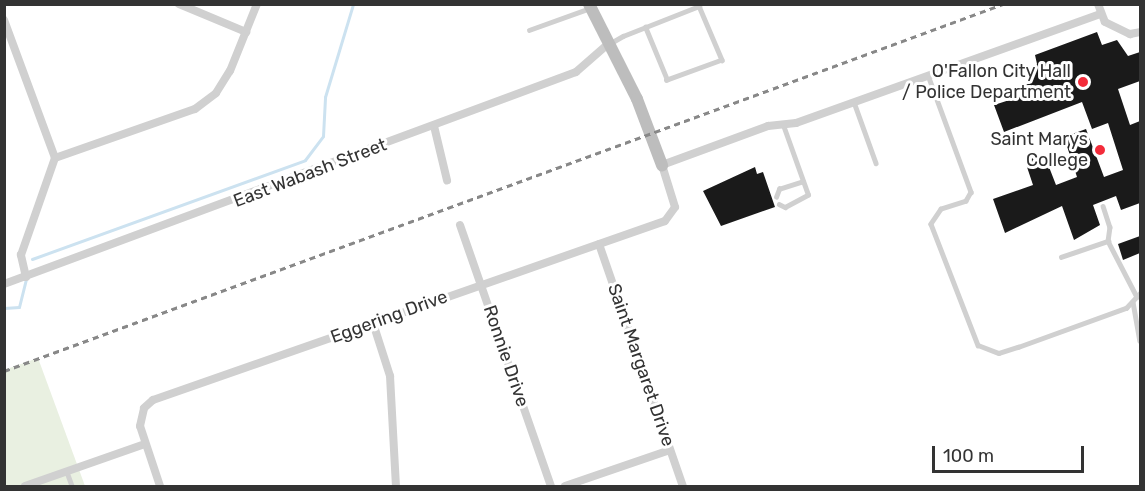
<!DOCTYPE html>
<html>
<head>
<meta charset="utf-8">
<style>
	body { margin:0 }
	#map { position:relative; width:1145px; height:491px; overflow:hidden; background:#fff; font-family:Rubik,sans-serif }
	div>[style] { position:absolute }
	.green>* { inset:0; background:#e9f0e1 }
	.stream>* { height:3px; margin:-1.5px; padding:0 1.5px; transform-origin:1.5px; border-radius:1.5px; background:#cce2f0 }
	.building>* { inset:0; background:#1a1a1a }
	.lane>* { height:4.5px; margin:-2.25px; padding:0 2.25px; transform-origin:2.25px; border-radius:2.25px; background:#d0d0d0 }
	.street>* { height:8px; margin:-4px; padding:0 4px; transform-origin:4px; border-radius:4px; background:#d0d0d0 }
	.secondary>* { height:12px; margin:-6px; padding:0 6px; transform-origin:6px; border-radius:6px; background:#bdbdbd }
	.rail>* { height:3px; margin-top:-1.5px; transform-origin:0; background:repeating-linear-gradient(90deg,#888 0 6px,transparent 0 10.5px) }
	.dots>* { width:16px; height:16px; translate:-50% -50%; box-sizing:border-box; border:3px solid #fff; border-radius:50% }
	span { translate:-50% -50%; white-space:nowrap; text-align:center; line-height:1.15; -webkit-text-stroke:6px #fff; paint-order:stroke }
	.poi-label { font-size:18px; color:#333 }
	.right { translate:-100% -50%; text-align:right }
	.street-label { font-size:18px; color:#333 }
	.frame { position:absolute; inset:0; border:6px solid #333; pointer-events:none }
	.scale { position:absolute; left:932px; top:446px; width:152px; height:27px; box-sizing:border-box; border:3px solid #333; border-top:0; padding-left:8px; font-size:18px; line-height:21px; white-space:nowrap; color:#333; -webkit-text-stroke:4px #fff; paint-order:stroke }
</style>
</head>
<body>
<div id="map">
	<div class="green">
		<div style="clip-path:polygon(38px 358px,85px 486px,5px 486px,4px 370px)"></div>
	</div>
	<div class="stream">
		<div style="left:32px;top:259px;width:290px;rotate:-19.9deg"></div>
		<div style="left:305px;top:160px;width:30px;rotate:-53deg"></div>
		<div style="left:323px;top:136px;width:39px;rotate:-87deg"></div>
		<div style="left:325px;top:97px;width:97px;rotate:-73.2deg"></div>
		<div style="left:4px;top:308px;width:15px;rotate:-4deg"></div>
		<div style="left:19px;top:307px;width:29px;rotate:-76deg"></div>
	</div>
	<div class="building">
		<div style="clip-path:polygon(1097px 32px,1102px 45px,1117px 40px,1128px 56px,1140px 52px,1140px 81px,1118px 89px,1130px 125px,1140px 121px,1140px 203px,1121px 210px,1116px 196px,1093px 205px,1100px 225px,1074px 240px,1062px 206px,1005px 233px,993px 199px,1033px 185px,1025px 161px,1044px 154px,1056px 185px,1077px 177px,1064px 137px,1086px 129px,1104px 177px,1123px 170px,1108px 123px,1092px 129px,1082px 102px,1004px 132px,994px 105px,1022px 96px,1018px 87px,1028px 84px,1037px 64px,1035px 55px)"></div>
		<div style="clip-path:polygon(755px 167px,757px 174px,763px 172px,775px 207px,721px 226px,703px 191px)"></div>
		<div style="clip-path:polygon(1140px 236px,1140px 253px,1123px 260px,1118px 244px)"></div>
	</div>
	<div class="lane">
		<div style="left:529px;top:30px;width:65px;rotate:-19.8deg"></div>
		<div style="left:609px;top:44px;width:16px;rotate:-30deg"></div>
		<div style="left:623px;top:36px;width:82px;rotate:-21.5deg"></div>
		<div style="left:699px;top:6px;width:59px;rotate:66.9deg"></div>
		<div style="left:722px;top:60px;width:59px;rotate:160deg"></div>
		<div style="left:667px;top:80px;width:57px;rotate:-112.5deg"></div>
		<div style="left:928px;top:75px;width:125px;rotate:69.8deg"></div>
		<div style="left:971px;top:192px;width:10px;rotate:119deg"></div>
		<div style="left:966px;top:201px;width:26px;rotate:162deg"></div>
		<div style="left:941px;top:209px;width:18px;rotate:124deg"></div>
		<div style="left:931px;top:224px;width:130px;rotate:68.8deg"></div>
		<div style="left:978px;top:345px;width:22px;rotate:21deg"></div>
		<div style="left:999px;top:353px;width:20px;rotate:-18deg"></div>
		<div style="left:1018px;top:347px;width:115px;rotate:-19.9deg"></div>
		<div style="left:1126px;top:308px;width:21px;rotate:-47deg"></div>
		<div style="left:854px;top:102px;width:65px;rotate:70.2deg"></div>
		<div style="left:776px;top:197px;width:9px;rotate:-69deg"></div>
		<div style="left:779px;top:189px;width:25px;rotate:-18deg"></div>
		<div style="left:779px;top:204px;width:7px;rotate:27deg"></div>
		<div style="left:785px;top:207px;width:26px;rotate:-28deg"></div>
		<div style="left:808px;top:195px;width:74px;rotate:-109.7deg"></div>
		<div style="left:1103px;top:206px;width:22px;rotate:72deg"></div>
		<div style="left:1110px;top:227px;width:14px;rotate:98deg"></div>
		<div style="left:1108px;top:241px;width:63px;rotate:62.6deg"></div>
		<div style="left:1061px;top:257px;width:50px;rotate:-18.8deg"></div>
		<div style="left:1133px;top:302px;width:39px;rotate:80deg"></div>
		<div style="left:67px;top:472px;width:15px;rotate:70deg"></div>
	</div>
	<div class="street">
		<div style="left:179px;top:4px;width:73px;rotate:22.7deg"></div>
		<div style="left:1098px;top:4px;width:19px;rotate:69deg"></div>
		<div style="left:1105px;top:22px;width:28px;rotate:26deg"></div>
		<div style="left:1130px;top:34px;width:10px;rotate:-11deg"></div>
		<div style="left:4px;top:20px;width:147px;rotate:69.7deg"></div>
		<div style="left:434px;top:126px;width:56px;rotate:76.5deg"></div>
		<div style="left:55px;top:158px;width:148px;rotate:-19.3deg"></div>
		<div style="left:195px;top:109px;width:26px;rotate:-37deg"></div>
		<div style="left:216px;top:93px;width:26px;rotate:-58deg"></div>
		<div style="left:230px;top:71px;width:72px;rotate:-68.1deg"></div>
		<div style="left:460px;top:225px;width:276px;rotate:70.8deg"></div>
		<div style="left:599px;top:244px;width:256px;rotate:70.9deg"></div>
		<div style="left:26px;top:277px;width:23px;rotate:-103deg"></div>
		<div style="left:21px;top:255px;width:103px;rotate:-70.7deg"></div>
		<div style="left:4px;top:284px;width:610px;rotate:-20.34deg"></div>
		<div style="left:576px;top:72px;width:41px;rotate:-41.1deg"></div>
		<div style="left:373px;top:323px;width:56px;rotate:72.2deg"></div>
		<div style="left:390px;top:376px;width:110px;rotate:86.9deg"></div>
		<div style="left:25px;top:486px;width:127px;rotate:-19.3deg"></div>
		<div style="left:160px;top:486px;width:63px;rotate:-108.4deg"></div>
		<div style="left:140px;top:426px;width:18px;rotate:-77deg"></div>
		<div style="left:144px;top:408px;width:12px;rotate:-42deg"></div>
		<div style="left:153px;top:400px;width:542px;rotate:-19.27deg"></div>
		<div style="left:665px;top:221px;width:17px;rotate:-54deg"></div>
		<div style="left:675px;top:207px;width:44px;rotate:-107.2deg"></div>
		<div style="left:662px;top:165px;width:113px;rotate:-20.2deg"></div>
		<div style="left:768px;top:126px;width:28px;rotate:-6deg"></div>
		<div style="left:796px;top:123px;width:321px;rotate:-19.7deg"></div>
		<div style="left:565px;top:486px;width:111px;rotate:-18.9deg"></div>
	</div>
	<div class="secondary">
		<div style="left:589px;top:4px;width:106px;rotate:63.2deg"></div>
		<div style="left:637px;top:99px;width:71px;rotate:69.3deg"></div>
	</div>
	<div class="rail">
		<div style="left:4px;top:371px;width:1064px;rotate:-20.17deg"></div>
	</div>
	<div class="dots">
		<div style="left:1083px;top:82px;background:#f32b3a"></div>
		<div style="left:1100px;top:150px;background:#f32b3a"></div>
	</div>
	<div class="poi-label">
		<span class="right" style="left:1071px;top:82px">O'Fallon City Hall<br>/ Police Department</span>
		<span class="right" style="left:1088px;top:150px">Saint Marys<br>College</span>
	</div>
	<div class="street-label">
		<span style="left:310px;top:173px;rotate:-21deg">East Wabash Street</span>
		<span style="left:389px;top:317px;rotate:-20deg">Eggering Drive</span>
		<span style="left:506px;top:356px;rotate:71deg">Ronnie Drive</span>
		<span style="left:641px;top:365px;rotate:71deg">Saint Margaret Drive</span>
	</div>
	<div class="frame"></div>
	<div class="scale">100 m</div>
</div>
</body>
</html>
